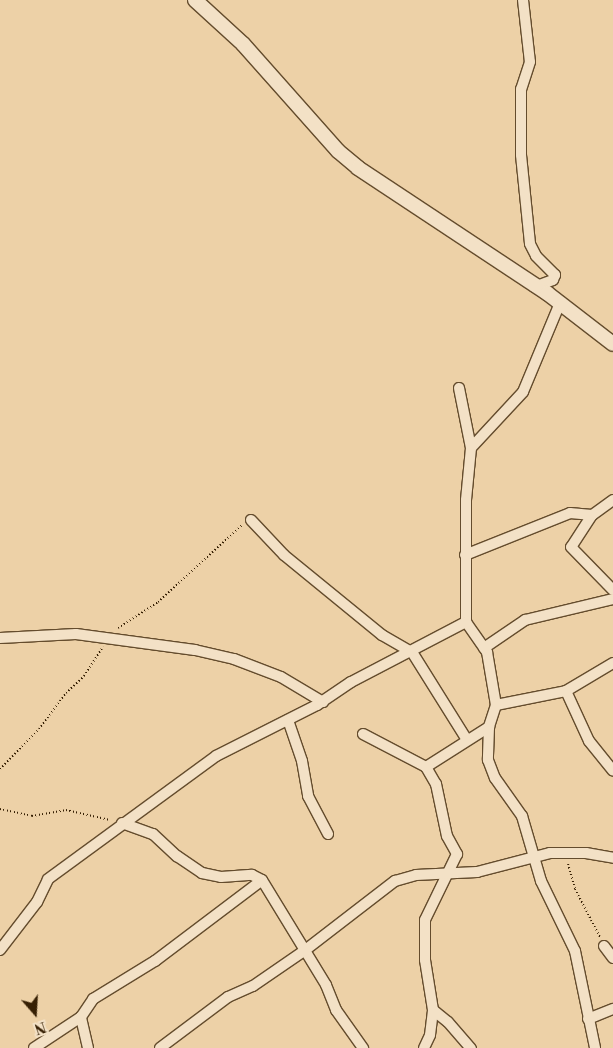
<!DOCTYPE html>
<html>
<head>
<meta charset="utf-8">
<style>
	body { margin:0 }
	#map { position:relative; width:613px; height:1048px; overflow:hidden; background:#edd1a7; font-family:"Libre Bodoni",serif }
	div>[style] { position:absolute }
	.path>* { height:2px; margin-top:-1px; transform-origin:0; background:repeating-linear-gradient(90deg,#372004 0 1px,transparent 0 3.5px) }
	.roads { filter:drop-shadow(1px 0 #644c2d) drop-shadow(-1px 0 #644c2d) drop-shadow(0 1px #644c2d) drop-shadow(0 -1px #644c2d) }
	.street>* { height:10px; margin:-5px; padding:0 5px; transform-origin:5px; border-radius:5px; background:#f3e1c6 }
	.secondary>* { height:14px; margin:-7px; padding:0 7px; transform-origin:7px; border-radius:7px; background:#f3e1c6 }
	span { translate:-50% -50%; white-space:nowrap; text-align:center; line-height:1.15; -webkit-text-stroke:4.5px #f3e1c6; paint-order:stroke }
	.north { position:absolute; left:10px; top:988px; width:50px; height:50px; -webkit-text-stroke:4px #f3e1c6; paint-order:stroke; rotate:161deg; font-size:14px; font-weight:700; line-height:20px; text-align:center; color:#372004 }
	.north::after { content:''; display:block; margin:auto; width:18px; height:22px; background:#372004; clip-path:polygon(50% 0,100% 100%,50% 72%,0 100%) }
</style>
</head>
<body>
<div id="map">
	<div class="path">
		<div style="left:118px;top:628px;width:48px;rotate:-33deg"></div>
		<div style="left:158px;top:602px;width:114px;rotate:-42.5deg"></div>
		<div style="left:0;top:769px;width:56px;rotate:-45.7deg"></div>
		<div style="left:39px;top:729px;width:45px;rotate:-53.1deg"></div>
		<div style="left:66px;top:693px;width:25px;rotate:-43deg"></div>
		<div style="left:84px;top:676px;width:35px;rotate:-57deg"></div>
		<div style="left:0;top:809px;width:33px;rotate:12deg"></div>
		<div style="left:32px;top:816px;width:35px;rotate:-10deg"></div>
		<div style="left:66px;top:810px;width:45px;rotate:12.8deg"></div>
		<div style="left:568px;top:864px;width:26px;rotate:74deg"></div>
		<div style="left:575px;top:889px;width:54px;rotate:62.5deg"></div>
	</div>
	<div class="roads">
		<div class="street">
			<div style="left:523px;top:0;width:62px;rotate:83.6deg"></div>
			<div style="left:530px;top:62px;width:28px;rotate:108deg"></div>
			<div style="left:521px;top:89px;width:66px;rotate:90deg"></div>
			<div style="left:521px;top:155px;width:89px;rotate:84.2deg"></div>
			<div style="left:530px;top:244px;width:13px;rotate:63deg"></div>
			<div style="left:536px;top:256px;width:27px;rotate:45deg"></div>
			<div style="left:555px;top:275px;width:5px;rotate:112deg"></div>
			<div style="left:553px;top:280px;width:20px;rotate:160deg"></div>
			<div style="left:560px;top:303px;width:96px;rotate:112.6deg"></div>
			<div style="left:523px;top:392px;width:76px;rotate:132.9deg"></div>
			<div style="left:471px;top:448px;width:52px;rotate:95.5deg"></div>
			<div style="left:466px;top:500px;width:122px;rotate:90deg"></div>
			<div style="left:466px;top:622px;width:37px;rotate:55deg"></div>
			<div style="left:487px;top:652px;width:54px;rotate:80.4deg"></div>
			<div style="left:496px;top:705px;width:23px;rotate:108deg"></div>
			<div style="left:489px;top:727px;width:33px;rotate:92deg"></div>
			<div style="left:488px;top:760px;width:19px;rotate:69deg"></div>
			<div style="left:495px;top:778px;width:47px;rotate:54.6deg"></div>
			<div style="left:522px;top:816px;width:68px;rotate:73.7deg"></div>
			<div style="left:541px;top:881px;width:78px;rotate:64.1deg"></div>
			<div style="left:575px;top:951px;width:99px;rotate:78.3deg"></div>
			<div style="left:459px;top:388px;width:61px;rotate:78.7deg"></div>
			<div style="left:613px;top:500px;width:26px;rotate:144deg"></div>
			<div style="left:592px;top:515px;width:38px;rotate:123deg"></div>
			<div style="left:571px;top:547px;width:60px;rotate:45.7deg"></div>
			<div style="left:251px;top:520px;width:48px;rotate:46.7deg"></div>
			<div style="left:284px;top:555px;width:127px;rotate:39.2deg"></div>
			<div style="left:382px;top:635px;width:34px;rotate:30deg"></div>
			<div style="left:412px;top:652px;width:104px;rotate:58deg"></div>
			<div style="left:465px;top:555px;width:113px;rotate:-21.8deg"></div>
			<div style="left:570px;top:513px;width:22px;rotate:5deg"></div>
			<div style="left:0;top:638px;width:76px;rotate:-3deg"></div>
			<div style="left:76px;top:634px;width:120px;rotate:7.7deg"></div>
			<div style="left:195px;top:650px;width:40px;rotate:13deg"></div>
			<div style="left:234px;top:659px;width:50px;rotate:21deg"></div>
			<div style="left:281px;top:677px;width:49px;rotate:30.8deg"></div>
			<div style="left:484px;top:648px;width:50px;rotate:-34.3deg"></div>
			<div style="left:525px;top:620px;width:90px;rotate:-13.4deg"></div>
			<div style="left:613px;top:663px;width:55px;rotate:149.2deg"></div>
			<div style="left:566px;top:691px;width:55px;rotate:65.3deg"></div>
			<div style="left:589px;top:741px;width:38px;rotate:51deg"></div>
			<div style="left:496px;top:705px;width:71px;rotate:-11.3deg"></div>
			<div style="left:288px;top:720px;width:43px;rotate:71.1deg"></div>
			<div style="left:302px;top:761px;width:36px;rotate:80deg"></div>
			<div style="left:308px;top:796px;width:43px;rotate:62.2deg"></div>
			<div style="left:363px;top:734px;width:71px;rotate:27.6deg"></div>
			<div style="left:426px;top:767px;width:20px;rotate:60deg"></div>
			<div style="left:436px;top:784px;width:53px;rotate:78.1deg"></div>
			<div style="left:447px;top:836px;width:21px;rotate:61deg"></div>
			<div style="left:457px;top:854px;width:73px;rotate:115.9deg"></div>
			<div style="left:425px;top:920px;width:40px;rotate:90deg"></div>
			<div style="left:425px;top:960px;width:51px;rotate:80.9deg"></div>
			<div style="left:433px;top:1010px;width:19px;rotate:39deg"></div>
			<div style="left:448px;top:1022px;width:35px;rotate:49deg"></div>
			<div style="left:426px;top:767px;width:75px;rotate:-32.4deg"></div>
			<div style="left:122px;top:823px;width:33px;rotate:20deg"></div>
			<div style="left:153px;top:834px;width:33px;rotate:43deg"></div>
			<div style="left:177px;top:856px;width:30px;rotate:34deg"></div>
			<div style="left:202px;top:873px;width:19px;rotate:12deg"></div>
			<div style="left:221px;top:877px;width:31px;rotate:-4deg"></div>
			<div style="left:252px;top:875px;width:11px;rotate:27deg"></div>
			<div style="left:262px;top:880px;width:123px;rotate:58.6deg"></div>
			<div style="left:326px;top:985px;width:27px;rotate:68deg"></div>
			<div style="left:336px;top:1010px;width:47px;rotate:54.6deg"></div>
			<div style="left:604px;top:946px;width:15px;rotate:53deg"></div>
			<div style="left:0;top:950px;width:61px;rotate:-52.4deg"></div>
			<div style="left:37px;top:902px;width:25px;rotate:-64deg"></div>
			<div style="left:48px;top:879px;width:208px;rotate:-36.2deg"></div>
			<div style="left:216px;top:756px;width:113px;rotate:-26.8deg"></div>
			<div style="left:317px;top:705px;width:41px;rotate:-34.1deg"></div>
			<div style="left:351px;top:682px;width:130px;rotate:-27.6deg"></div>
			<div style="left:588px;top:1019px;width:27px;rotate:-22deg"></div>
			<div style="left:34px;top:1048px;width:56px;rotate:-33.4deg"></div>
			<div style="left:88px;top:1048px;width:32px;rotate:-103deg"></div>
			<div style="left:81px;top:1017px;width:22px;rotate:-56deg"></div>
			<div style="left:93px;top:999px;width:73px;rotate:-31.5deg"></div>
			<div style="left:155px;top:961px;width:134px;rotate:-37.1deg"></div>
			<div style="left:160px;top:1048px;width:85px;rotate:-36.9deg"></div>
			<div style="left:228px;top:997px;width:27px;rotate:-24deg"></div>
			<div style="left:253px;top:986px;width:62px;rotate:-34.5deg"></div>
			<div style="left:304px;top:951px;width:115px;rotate:-37.6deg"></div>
			<div style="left:395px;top:881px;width:22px;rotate:-16deg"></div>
			<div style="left:416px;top:875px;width:61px;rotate:-2.8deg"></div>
			<div style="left:477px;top:872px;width:75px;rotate:-14.6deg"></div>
			<div style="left:550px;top:853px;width:36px"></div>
			<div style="left:586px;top:853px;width:27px;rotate:10deg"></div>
			<div style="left:424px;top:1048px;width:14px;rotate:-65deg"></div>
			<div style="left:430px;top:1035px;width:25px;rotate:-83deg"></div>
		</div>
		<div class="secondary">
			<div style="left:195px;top:0;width:65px;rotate:42.5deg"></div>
			<div style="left:243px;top:44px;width:143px;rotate:48.4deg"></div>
			<div style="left:338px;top:151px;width:26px;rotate:40deg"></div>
			<div style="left:358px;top:168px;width:227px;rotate:33.5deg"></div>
			<div style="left:547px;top:293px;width:83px;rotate:37.7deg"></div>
		</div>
	</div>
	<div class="north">N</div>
</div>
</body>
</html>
